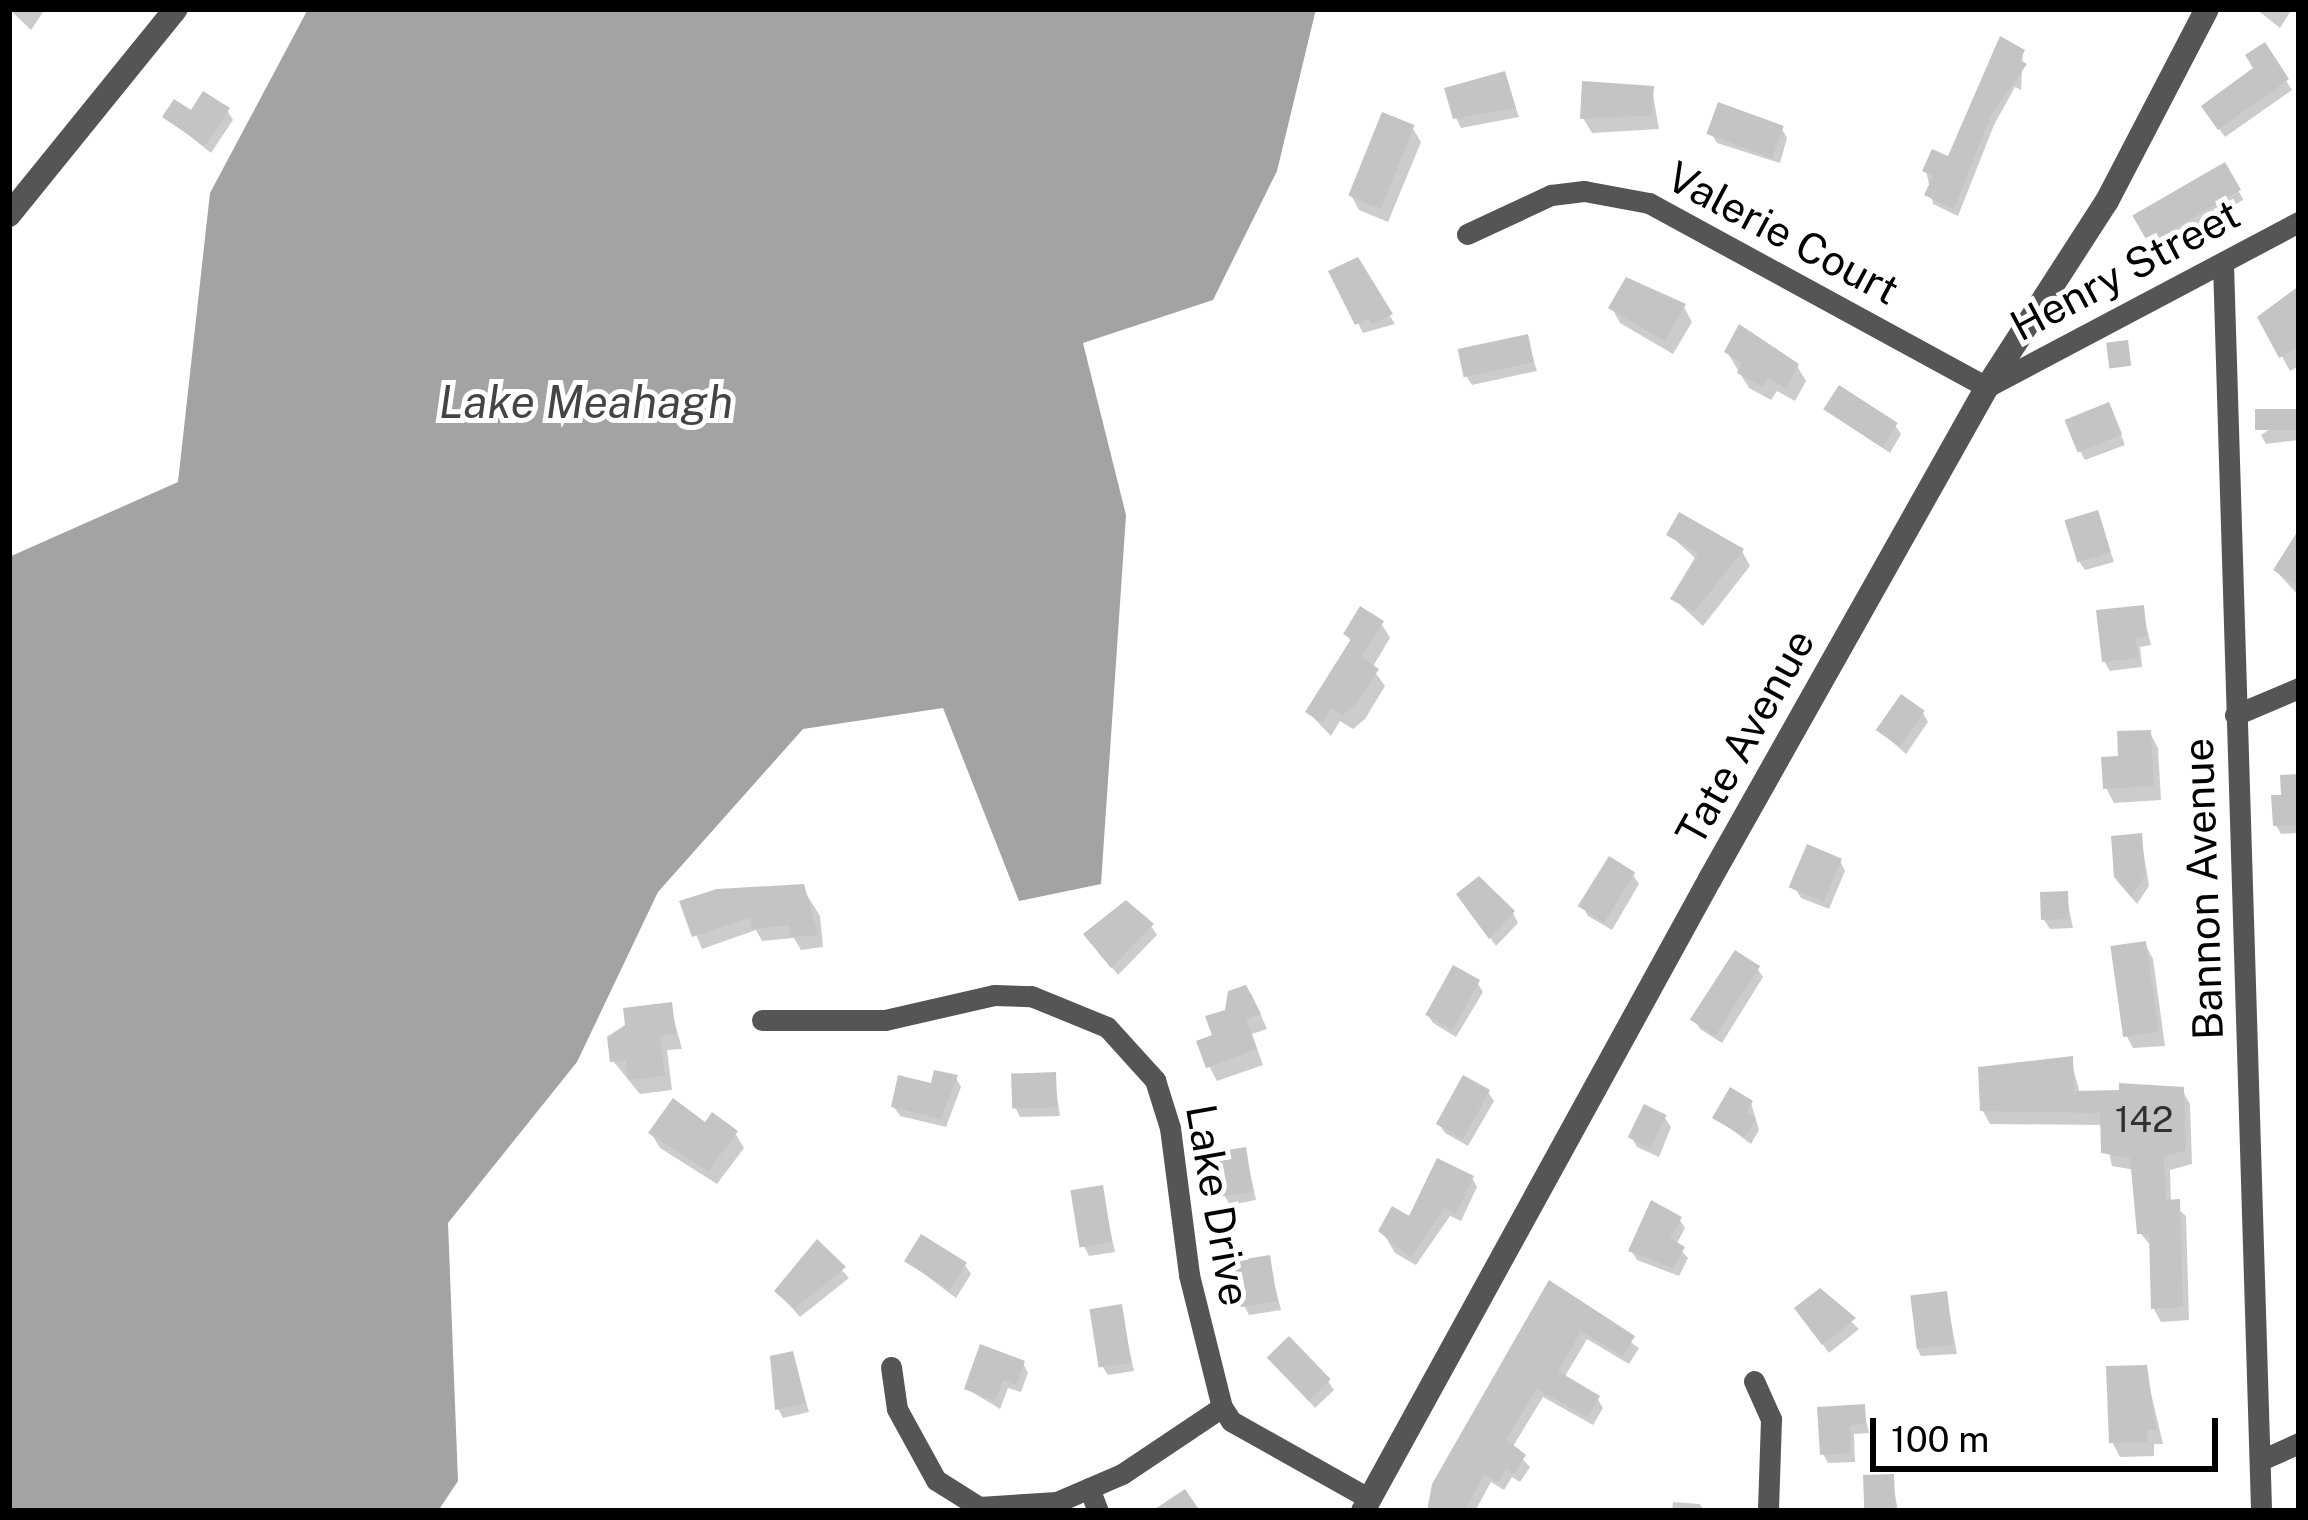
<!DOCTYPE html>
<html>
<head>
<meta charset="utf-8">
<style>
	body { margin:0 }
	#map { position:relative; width:2308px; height:1520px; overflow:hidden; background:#fff; font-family:"Public Sans",sans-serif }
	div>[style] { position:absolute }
	.water>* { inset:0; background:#a3a3a3 }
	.shadow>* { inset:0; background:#0003; transform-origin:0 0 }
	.building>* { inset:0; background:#c4c4c4; transform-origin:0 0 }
	.minor>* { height:21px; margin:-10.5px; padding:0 10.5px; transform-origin:10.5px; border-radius:10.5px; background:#555 }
	.tertiary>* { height:24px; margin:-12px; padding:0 12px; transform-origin:12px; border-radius:12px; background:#555 }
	span { translate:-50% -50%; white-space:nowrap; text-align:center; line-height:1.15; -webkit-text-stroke:10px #fff; paint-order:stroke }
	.number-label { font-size:36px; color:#313131 }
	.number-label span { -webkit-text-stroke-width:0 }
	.street-label { font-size:42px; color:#000 }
	.water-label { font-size:45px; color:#444; font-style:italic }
	.frame { position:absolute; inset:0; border:12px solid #000; pointer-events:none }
	.scale { position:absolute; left:1870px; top:1418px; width:348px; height:54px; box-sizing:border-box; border:6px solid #000; border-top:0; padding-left:15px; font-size:36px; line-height:42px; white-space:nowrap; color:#000; -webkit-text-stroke:9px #fff; paint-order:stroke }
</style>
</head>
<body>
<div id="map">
	<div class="water">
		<div style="clip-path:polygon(308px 9px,1316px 9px,1277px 171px,1213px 300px,1083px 343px,1126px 515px,1101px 884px,1019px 901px,943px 708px,803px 729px,658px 892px,577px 1062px,448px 1223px,458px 1481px,438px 1511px,9px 1511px,9px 557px,178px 482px,210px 193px)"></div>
	</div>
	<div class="shadow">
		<div style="clip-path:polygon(9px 9px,45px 9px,31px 30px)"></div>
		<div style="clip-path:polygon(2256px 9px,2292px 9px,2280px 28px)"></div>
		<div style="clip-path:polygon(2264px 46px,2292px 90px,2225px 137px,2210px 116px,2257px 69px)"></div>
		<div style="clip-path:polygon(2023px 52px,2021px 90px,2015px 87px,1994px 125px,1958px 216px,1933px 204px,1926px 170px,1950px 160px)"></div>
		<div style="clip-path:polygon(1504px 74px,1519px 117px,1461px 128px,1456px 118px)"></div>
		<div style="clip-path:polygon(1652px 89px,1659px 129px,1592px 133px,1583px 118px)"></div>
		<div style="clip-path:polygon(227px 110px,233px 120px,211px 153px,166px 117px)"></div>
		<div style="clip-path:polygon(1412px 127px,1421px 142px,1388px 222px,1359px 210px,1351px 195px)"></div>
		<div style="clip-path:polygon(1782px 129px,1787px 138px,1780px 163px,1717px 143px,1711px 133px)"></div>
		<div style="left:2224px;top:166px;width:39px;height:101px;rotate:60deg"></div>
		<div style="clip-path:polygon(1356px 261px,1395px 324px,1363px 333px,1332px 272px)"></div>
		<div style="clip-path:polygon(2297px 290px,2299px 366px,2290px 371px,2261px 319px)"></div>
		<div style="clip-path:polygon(1684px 307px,1692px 322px,1673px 354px,1620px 323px,1612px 308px)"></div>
		<div style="clip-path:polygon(1526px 337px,1537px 371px,1472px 385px,1466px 376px)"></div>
		<div style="clip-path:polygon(1727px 352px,1797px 366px,1806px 381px,1795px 401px,1777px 391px,1771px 400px,1749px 388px)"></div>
		<div style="clip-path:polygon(1828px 410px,1895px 425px,1901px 434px,1890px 453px)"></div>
		<div style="clip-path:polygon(2299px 410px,2299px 440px,2266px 444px,2261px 435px)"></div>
		<div style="clip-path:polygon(2113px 414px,2125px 445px,2085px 460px,2080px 451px)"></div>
		<div style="clip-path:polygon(2097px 513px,2114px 562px,2085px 570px,2079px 561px)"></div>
		<div style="clip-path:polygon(1670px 535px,1742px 551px,1750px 566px,1703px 626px,1674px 599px,1697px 560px)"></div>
		<div style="clip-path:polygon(2299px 546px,2299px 596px,2276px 571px)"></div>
		<div style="clip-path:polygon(2142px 608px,2151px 645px,2140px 647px,2142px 667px,2110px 671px,2104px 661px)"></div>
		<div style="clip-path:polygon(1381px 623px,1390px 638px,1372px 668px,1385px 686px,1365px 719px,1353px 729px,1340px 721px,1331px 736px,1308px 712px,1352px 643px,1346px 634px)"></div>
		<div style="clip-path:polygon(1923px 713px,1928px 722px,1906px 754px,1879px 730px)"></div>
		<div style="clip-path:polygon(2150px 733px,2158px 748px,2161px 800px,2114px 803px,2106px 788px,2121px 759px)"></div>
		<div style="clip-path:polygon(2299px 777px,2299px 833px,2281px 834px,2276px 825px)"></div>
		<div style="clip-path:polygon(2141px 837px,2149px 886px,2137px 904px,2123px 887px)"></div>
		<div style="clip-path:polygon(1840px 861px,1845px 871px,1829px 909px,1801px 898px,1795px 888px)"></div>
		<div style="clip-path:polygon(1633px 875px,1639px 884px,1612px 930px,1588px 916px,1583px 907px)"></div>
		<div style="clip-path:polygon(802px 887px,820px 916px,823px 947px,801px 950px,794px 938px,762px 941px,756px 930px,702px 949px,683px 903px)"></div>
		<div style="clip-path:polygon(2066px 894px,2073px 928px,2050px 929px,2044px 920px)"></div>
		<div style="clip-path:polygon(1466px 904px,1513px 913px,1518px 923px,1496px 946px)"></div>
		<div style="clip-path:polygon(1151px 926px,1157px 935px,1118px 975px,1092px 943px)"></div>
		<div style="clip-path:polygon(2145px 944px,2153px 959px,2165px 1046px,2133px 1048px,2125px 1033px)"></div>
		<div style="clip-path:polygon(1757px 968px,1763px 977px,1722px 1043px,1700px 1029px,1695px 1020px)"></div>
		<div style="clip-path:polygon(1477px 982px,1483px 992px,1456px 1037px,1433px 1023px,1427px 1014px)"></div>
		<div style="clip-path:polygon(1251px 993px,1267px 1029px,1252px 1034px,1263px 1065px,1217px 1081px,1209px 1066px,1230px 994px)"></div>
		<div style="clip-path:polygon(670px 1005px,682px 1049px,667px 1050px,672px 1090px,640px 1094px,613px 1061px)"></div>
		<div style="clip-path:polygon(2071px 1060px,2080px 1094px,2182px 1090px,2190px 1104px,2192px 1164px,2170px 1170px,2171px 1203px,2186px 1216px,2189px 1320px,2161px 1322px,2154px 1309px,2152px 1247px,2140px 1233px,2135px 1170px,2112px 1166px,2103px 1125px,1990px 1124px,1983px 1111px)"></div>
		<div style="clip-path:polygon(1054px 1075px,1060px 1116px,1020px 1117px,1015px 1107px)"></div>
		<div style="clip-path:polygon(956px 1078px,961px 1087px,946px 1127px,900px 1116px,894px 1107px)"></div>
		<div style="clip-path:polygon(1488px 1092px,1494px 1101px,1468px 1146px,1445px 1133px,1439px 1124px)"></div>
		<div style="clip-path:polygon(1751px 1103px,1759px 1130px,1751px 1144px,1716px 1118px)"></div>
		<div style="clip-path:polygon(1665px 1118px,1671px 1127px,1659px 1157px,1637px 1147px,1632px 1138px)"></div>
		<div style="clip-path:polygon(706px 1126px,735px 1133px,744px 1148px,717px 1184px,660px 1148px,651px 1133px)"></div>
		<div style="clip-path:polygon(1245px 1150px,1256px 1200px,1230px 1205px,1224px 1195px)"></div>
		<div style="clip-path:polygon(1472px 1178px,1477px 1187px,1461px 1221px,1450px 1216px,1416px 1265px,1395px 1253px,1382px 1231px)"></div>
		<div style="clip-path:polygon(1101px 1189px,1115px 1252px,1089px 1256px,1084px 1246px)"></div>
		<div style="clip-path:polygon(1679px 1219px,1685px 1228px,1676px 1245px,1688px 1258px,1679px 1276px,1637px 1260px,1631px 1250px)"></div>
		<div style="clip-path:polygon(818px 1244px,849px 1278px,800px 1317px,778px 1292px)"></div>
		<div style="clip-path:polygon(1268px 1258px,1281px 1310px,1249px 1315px,1244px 1305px)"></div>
		<div style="clip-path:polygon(907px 1261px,965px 1265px,971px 1274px,956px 1298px)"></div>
		<div style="clip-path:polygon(1550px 1285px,1639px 1348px,1629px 1364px,1587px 1339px,1564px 1378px,1597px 1398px,1603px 1408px,1593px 1425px,1543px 1397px,1512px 1448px,1530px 1467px,1520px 1482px,1512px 1477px,1504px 1490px,1491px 1482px,1475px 1511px,1433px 1511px)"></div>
		<div style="clip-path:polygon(1820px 1292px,1859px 1329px,1829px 1353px,1803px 1318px)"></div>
		<div style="clip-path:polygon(1946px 1294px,1957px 1354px,1921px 1356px,1916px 1346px)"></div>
		<div style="clip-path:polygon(1120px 1308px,1134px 1371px,1108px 1375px,1102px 1366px)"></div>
		<div style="clip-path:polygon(792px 1354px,809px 1412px,783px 1418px,778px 1409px)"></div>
		<div style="clip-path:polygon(1270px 1358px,1328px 1381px,1334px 1390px,1315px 1408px)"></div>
		<div style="clip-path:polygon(1023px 1363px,1028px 1373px,1021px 1392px,1008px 1388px,1000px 1409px,967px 1389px)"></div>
		<div style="clip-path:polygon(2145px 1368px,2163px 1444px,2154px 1444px,2154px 1456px,2120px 1457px,2112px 1442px)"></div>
		<div style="clip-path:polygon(1863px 1407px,1869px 1433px,1854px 1434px,1855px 1462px,1828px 1463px,1823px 1454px)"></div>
		<div style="clip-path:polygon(1892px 1478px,1898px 1511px,1868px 1511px)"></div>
		<div style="clip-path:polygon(1673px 1502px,1700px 1504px,1704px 1511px,1672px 1511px)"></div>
	</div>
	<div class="building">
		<div style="clip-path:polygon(2000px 36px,2025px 50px,2020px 60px,2027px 64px,1991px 115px,1954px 209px,1924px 195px,1933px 176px,1922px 171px,1932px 149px,1948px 156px)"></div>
		<div style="clip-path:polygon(2265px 42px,2289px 79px,2218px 130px,2201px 106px,2253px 68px,2245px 55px)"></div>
		<div style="clip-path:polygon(1505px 71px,1516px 108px,1453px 119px,1444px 88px)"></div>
		<div style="clip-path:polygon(1582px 81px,1654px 86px,1652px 115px,1580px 119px)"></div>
		<div style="clip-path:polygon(203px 91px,230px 108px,205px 146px,162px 117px,174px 99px,191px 110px)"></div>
		<div style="left:1718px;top:102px;width:70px;height:34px;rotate:20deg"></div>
		<div style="left:1382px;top:112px;width:35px;height:90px;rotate:22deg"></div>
		<div style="left:2225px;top:162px;width:32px;height:107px;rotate:60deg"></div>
		<div style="clip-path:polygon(1358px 257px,1393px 314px,1372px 324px,1369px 318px,1355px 325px,1328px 271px)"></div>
		<div style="clip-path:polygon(1626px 277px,1686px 304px,1665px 341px,1608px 308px)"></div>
		<div style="clip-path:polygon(2299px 286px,2299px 347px,2279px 358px,2257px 317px)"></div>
		<div style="clip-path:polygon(1739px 324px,1799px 364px,1786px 388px,1768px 378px,1763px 387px,1737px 373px,1742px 363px,1724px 352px)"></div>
		<div style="left:1528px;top:334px;width:29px;height:72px;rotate:78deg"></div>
		<div style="left:2128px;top:340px;width:26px;height:22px;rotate:83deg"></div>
		<div style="left:1839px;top:385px;width:70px;height:29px;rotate:33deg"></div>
		<div style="left:2109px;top:402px;width:35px;height:48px;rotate:68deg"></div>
		<div style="left:2299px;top:409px;width:21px;height:44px;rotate:90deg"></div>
		<div style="left:2098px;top:510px;width:44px;height:35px;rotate:73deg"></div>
		<div style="clip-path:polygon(1679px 512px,1744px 549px,1694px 612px,1670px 599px,1698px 553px,1666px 535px)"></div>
		<div style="clip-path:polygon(2299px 529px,2299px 587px,2273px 570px)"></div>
		<div style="clip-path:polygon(2144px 605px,2147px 636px,2136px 638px,2138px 658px,2102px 662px,2096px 610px)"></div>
		<div style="clip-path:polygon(1360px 606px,1384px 621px,1361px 657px,1379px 669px,1357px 703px,1343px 715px,1331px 708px,1322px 723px,1305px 712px,1351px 639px,1343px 634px)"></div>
		<div style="left:1901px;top:694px;width:29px;height:44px;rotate:35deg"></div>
		<div style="clip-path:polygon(2151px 730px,2154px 786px,2103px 789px,2101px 757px,2118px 756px,2117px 731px)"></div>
		<div style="clip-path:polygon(2299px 774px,2299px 825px,2273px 826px,2271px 795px,2281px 795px,2280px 775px)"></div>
		<div style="clip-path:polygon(2142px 833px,2145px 875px,2131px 897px,2114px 877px,2111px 836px)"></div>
		<div style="left:1807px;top:844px;width:38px;height:47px;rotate:23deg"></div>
		<div style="left:1609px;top:856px;width:31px;height:59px;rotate:32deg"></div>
		<div style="clip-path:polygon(1479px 876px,1515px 911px,1489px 939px,1456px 894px)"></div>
		<div style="clip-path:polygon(804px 884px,818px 935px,791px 937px,789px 925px,752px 929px,751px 917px,692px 937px,679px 901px,717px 889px)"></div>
		<div style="left:2068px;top:891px;width:28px;height:28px;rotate:88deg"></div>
		<div style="clip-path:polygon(1126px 900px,1154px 924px,1111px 968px,1083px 934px)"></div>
		<div style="left:2146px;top:941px;width:92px;height:36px;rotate:82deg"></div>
		<div style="left:1735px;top:950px;width:30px;height:83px;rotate:33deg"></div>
		<div style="left:1453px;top:965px;width:31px;height:57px;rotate:29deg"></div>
		<div style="clip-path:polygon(1246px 985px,1261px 1014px,1246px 1019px,1257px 1049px,1206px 1068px,1196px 1041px,1212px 1035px,1205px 1016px,1225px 1010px,1228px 991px)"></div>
		<div style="clip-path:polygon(672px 1002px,676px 1034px,660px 1036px,665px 1076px,628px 1080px,626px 1060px,610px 1062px,607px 1037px,625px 1025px,623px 1008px)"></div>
		<div style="clip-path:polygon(2073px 1056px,2074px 1091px,2119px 1090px,2119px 1083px,2184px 1087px,2186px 1150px,2164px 1157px,2166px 1200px,2180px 1199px,2183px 1307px,2151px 1309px,2149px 1234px,2137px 1234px,2130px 1158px,2101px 1153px,2100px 1113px,1980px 1111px,1978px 1067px)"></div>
		<div style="clip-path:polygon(934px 1070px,958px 1075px,941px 1119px,891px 1107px,898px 1075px,931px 1083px)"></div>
		<div style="left:1056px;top:1072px;width:35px;height:45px;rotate:88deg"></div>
		<div style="left:1463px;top:1075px;width:31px;height:56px;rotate:29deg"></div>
		<div style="clip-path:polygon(1730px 1087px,1753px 1101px,1746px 1113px,1756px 1118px,1745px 1137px,1712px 1118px)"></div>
		<div style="clip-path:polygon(673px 1098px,705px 1122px,712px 1112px,738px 1131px,708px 1171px,648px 1133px)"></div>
		<div style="left:1644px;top:1104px;width:25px;height:37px;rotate:26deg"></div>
		<div style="left:1246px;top:1147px;width:45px;height:32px;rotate:81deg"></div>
		<div style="clip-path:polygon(1437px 1158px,1474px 1176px,1456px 1214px,1444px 1208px,1411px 1258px,1378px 1231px,1392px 1206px,1409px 1216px)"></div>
		<div style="left:1103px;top:1185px;width:58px;height:33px;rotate:81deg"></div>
		<div style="clip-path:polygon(1651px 1200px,1682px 1217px,1670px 1238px,1685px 1247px,1673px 1268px,1628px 1251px)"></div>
		<div style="left:921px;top:1234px;width:54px;height:32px;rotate:32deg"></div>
		<div style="clip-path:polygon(817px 1239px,846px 1267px,794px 1309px,774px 1291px)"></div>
		<div style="left:1270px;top:1255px;width:47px;height:37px;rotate:81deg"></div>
		<div style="clip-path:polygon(1549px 1280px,1635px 1336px,1623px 1356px,1581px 1331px,1558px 1371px,1600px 1396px,1587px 1417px,1537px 1389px,1506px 1439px,1526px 1455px,1514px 1474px,1506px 1469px,1498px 1482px,1485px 1474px,1464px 1511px,1427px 1511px,1432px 1484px)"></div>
		<div style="clip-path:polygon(1820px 1288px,1856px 1318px,1822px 1345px,1794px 1308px)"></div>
		<div style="left:1947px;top:1291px;width:54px;height:37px;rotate:83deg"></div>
		<div style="left:1122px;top:1304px;width:59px;height:33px;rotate:81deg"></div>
		<div style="left:1289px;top:1336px;width:60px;height:31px;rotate:46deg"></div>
		<div style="clip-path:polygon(980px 1344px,1025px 1361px,1016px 1385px,1003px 1380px,995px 1401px,964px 1389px)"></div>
		<div style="clip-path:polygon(793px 1351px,806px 1403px,775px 1410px,770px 1356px)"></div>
		<div style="clip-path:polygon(2147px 1365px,2156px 1430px,2147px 1430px,2147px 1442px,2109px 1443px,2106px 1366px)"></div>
		<div style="clip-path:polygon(1865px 1404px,1866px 1424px,1850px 1425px,1851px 1453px,1820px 1455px,1817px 1407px)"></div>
		<div style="left:1894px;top:1474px;width:37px;height:31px;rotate:88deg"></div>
		<div style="clip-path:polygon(1185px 1489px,1200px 1511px,1152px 1511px)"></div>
	</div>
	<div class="minor">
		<div style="left:1467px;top:234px;width:93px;rotate:-24.9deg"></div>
		<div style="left:1551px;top:195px;width:33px;rotate:-7deg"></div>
		<div style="left:1584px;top:191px;width:66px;rotate:10.5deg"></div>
		<div style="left:1649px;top:203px;width:385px;rotate:28.6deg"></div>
		<div style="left:1987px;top:387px;width:353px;rotate:-27.9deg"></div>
		<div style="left:2223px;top:264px;width:1248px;rotate:88.25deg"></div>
		<div style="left:2235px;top:715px;width:69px;rotate:-22.9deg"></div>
		<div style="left:762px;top:1020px;width:123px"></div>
		<div style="left:885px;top:1020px;width:112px;rotate:-12.9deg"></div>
		<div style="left:994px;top:995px;width:37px;rotate:2deg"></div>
		<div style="left:1031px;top:996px;width:82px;rotate:22.2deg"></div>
		<div style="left:1107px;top:1027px;width:72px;rotate:47.8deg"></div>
		<div style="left:1155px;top:1080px;width:50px;rotate:72.6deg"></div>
		<div style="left:1170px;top:1128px;width:148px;rotate:82.6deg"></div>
		<div style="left:1189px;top:1275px;width:136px;rotate:76deg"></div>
		<div style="left:1222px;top:1407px;width:17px;rotate:57deg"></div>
		<div style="left:1231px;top:1421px;width:157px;rotate:29.3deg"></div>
		<div style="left:891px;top:1367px;width:42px;rotate:81.9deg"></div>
		<div style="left:897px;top:1409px;width:81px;rotate:61.2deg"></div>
		<div style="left:936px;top:1480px;width:51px;rotate:32.1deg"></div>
		<div style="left:979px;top:1507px;width:78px;rotate:-3.7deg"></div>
		<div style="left:1057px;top:1502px;width:71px;rotate:-23.3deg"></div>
		<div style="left:1122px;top:1474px;width:120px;rotate:-33.8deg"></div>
		<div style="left:1754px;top:1381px;width:42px;rotate:65.9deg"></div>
		<div style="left:1771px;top:1419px;width:92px;rotate:91.9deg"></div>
		<div style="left:2261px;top:1460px;width:42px;rotate:-24.1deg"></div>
		<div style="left:1089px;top:1488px;width:25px;rotate:69deg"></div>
	</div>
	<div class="tertiary">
		<div style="left:9px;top:215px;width:265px;rotate:-51deg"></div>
		<div style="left:1363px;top:1511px;width:721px;rotate:-61.23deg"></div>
		<div style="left:1710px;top:879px;width:565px;rotate:-60.62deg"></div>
		<div style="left:1987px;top:387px;width:221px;rotate:-57.2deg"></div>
		<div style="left:2107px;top:201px;width:216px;rotate:-62.5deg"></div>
	</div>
	<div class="number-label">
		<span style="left:2144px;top:1120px">142</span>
	</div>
	<div class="street-label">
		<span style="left:1783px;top:233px;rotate:28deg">Valerie Court</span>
		<span style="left:2125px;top:270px;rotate:-28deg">Henry Street</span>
		<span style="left:1745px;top:737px;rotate:-61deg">Tate Avenue</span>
		<span style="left:2203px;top:889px;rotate:-92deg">Bannon Avenue</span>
		<span style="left:1218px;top:1205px;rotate:80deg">Lake Drive</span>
	</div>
	<div class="water-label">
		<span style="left:586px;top:402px">Lake Meahagh</span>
	</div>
	<div class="frame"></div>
	<div class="scale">100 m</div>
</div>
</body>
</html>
